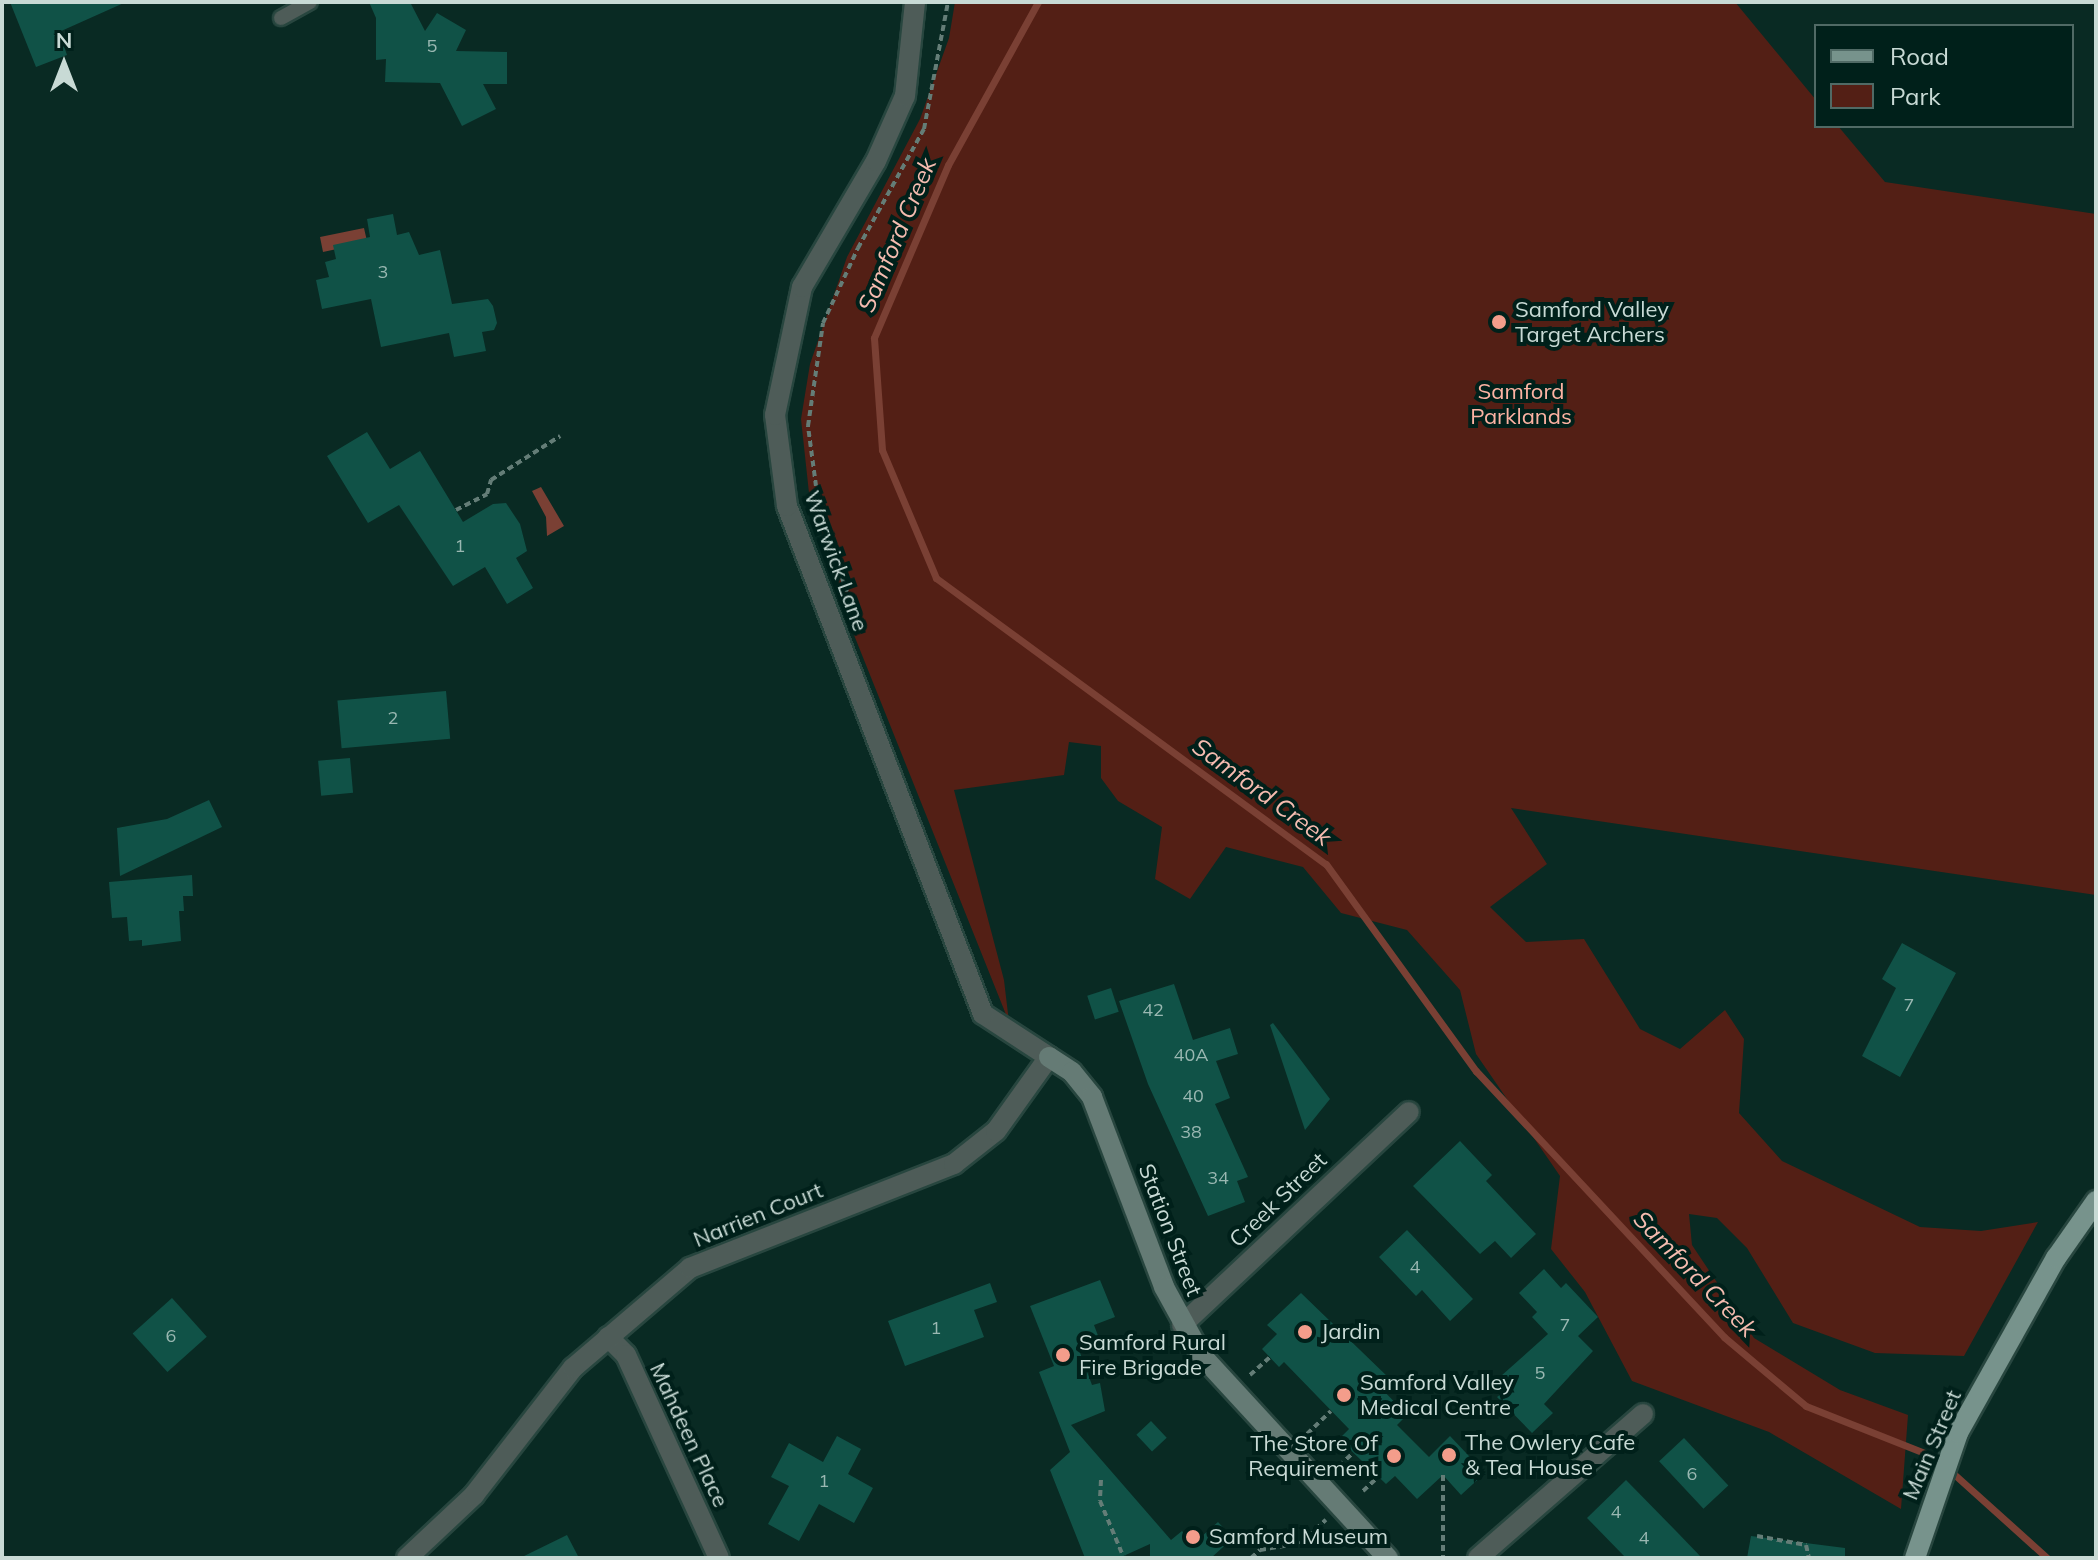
<!DOCTYPE html>
<html>
<head>
<meta charset="utf-8">
<style>
	body { margin:0 }
	#map { position:relative; width:2098px; height:1560px; overflow:hidden; background:#092a23; font-family:Mulish,sans-serif }
	div>[style] { position:absolute }
	.green>* { inset:0; background:#531f15 }
	.water>* { inset:0; background:#7a4034 }
	.stream>* { height:7px; margin:-3.5px; padding:0 3.5px; transform-origin:3.5px; border-radius:3.5px; background:#7a4034 }
	.building>* { inset:0; background:#105247; transform-origin:0 0 }
	.path>* { height:4px; margin-top:-2px; transform-origin:0; background:repeating-linear-gradient(90deg,#647d77 0 6px,transparent 0 10px) }
	.roads { filter:drop-shadow(2px 0 #28463f) drop-shadow(-2px 0 #28463f) drop-shadow(0 2px #28463f) drop-shadow(0 -2px #28463f) }
	.lane>* { height:14px; margin:-7px; padding:0 7px; transform-origin:7px; border-radius:7px; background:#4e5c58 }
	.street>* { height:20px; margin:-10px; padding:0 10px; transform-origin:10px; border-radius:10px; background:#4e5c58 }
	.secondary>* { height:20px; margin:-10px; padding:0 10px; transform-origin:10px; border-radius:10px; background:#657b75 }
	.primary>* { height:20px; margin:-10px; padding:0 10px; transform-origin:10px; border-radius:10px; background:#77938c }
	.dots>* { width:22px; height:22px; translate:-50% -50%; box-sizing:border-box; border:4px solid #00201a; border-radius:50% }
	span { translate:-50% -50%; white-space:nowrap; text-align:center; line-height:1.15; -webkit-text-stroke:8px #00201a; paint-order:stroke }
	.number-label { font-size:18px; color:#9ab8b2 }
	.number-label span { -webkit-text-stroke-width:0 }
	.poi-label { font-size:22px; color:#c8dad5 }
	.left { translate:0 -50%; text-align:left }
	.right { translate:-100% -50%; text-align:right }
	.park-label { font-size:22px; color:#fdb3a3 }
	.street-label { font-size:22px; color:#c8dad5 }
	.water-label { font-size:24px; color:#f5bcb0; font-style:italic }
	.frame { position:absolute; inset:0; border:4px solid #c8dad5; pointer-events:none }
	.legend { position:absolute; left:1814px; top:24px; width:260px; height:104px; box-sizing:border-box; background:#00201a; border:2px solid #506a65; margin:0; padding:10px 14px; list-style:none; font-size:24px; color:#c8dad5 }
	.legend li { display:flex; align-items:center; gap:16px; height:40px }
	.legend b { width:40px; border:2px solid #506a65 }
	.north { position:absolute; left:24px; top:24px; width:80px; height:80px; -webkit-text-stroke:6px #00201a; paint-order:stroke; rotate:0deg; font-size:22px; font-weight:700; line-height:32px; text-align:center; color:#c8dad5 }
	.north::after { content:''; display:block; margin:auto; width:28px; height:36px; background:#c8dad5; clip-path:polygon(50% 0,100% 100%,50% 72%,0 100%) }
</style>
</head>
<body>
<div id="map">
	<div class="green">
		<div style="clip-path:polygon(955px 2px,1735px 2px,1816px 100px,1816px 126px,1838px 126px,1885px 182px,2096px 214px,2096px 895px,1511px 808px,1547px 864px,1490px 907px,1526px 942px,1584px 939px,1640px 1029px,1680px 1049px,1725px 1010px,1744px 1039px,1739px 1113px,1782px 1161px,1920px 1227px,1981px 1231px,2038px 1222px,1964px 1356px,1875px 1353px,1793px 1323px,1747px 1248px,1717px 1218px,1689px 1214px,1692px 1245px,1754px 1338px,1840px 1390px,1908px 1415px,1901px 1509px,1769px 1432px,1632px 1381px,1585px 1292px,1551px 1249px,1560px 1176px,1476px 1054px,1460px 990px,1407px 930px,1341px 913px,1303px 867px,1226px 847px,1190px 899px,1155px 879px,1162px 827px,1118px 801px,1101px 778px,1101px 746px,1069px 742px,1064px 775px,954px 790px,1004px 980px,1009px 1022px,848px 620px,809px 493px,801px 419px,810px 364px,847px 257px,920px 119px,949px 38px)"></div>
	</div>
	<div class="water">
		<div style="clip-path:polygon(364px 228px,369px 250px,360px 244px,323px 252px,320px 237px)"></div>
		<div style="clip-path:polygon(541px 487px,564px 526px,547px 536px,546px 517px,532px 491px)"></div>
	</div>
	<div class="stream">
		<div style="left:1038px;top:2px;width:186px;rotate:118.9deg"></div>
		<div style="left:948px;top:165px;width:188px;rotate:113.2deg"></div>
		<div style="left:874px;top:338px;width:112px;rotate:85.9deg"></div>
		<div style="left:882px;top:450px;width:139px;rotate:67.1deg"></div>
		<div style="left:936px;top:578px;width:484px;rotate:36.3deg"></div>
		<div style="left:1326px;top:864px;width:256px;rotate:54.1deg"></div>
		<div style="left:1476px;top:1071px;width:364px;rotate:47deg"></div>
		<div style="left:1724px;top:1337px;width:107px;rotate:40.1deg"></div>
		<div style="left:1806px;top:1406px;width:139px;rotate:21.6deg"></div>
		<div style="left:1935px;top:1457px;width:151px;rotate:42deg"></div>
	</div>
	<div class="building">
		<div style="clip-path:polygon(10px 2px,126px 2px,59px 32px,67px 55px,36px 67px)"></div>
		<div style="clip-path:polygon(369px 2px,410px 2px,425px 31px,437px 13px,466px 30px,456px 51px,507px 52px,507px 84px,483px 84px,496px 109px,462px 126px,440px 83px,385px 82px,386px 59px,376px 60px,376px 18px)"></div>
		<div style="clip-path:polygon(393px 214px,397px 235px,409px 232px,419px 255px,440px 250px,452px 304px,488px 299px,493px 306px,497px 323px,494px 330px,482px 332px,486px 351px,454px 357px,449px 333px,381px 347px,371px 299px,322px 309px,316px 280px,329px 277px,325px 262px,336px 259px,333px 245px,370px 237px,367px 219px)"></div>
		<div style="clip-path:polygon(367px 432px,390px 469px,420px 451px,463px 522px,493px 504px,506px 503px,520px 524px,527px 551px,516px 558px,533px 588px,507px 604px,485px 567px,453px 586px,399px 505px,368px 523px,327px 456px)"></div>
		<div style="left:446px;top:691px;width:48px;height:109px;rotate:85deg"></div>
		<div style="left:350px;top:758px;width:35px;height:32px;rotate:85deg"></div>
		<div style="clip-path:polygon(209px 800px,222px 827px,120px 876px,117px 828px,167px 819px)"></div>
		<div style="clip-path:polygon(192px 875px,193px 896px,183px 896px,184px 911px,179px 911px,181px 941px,142px 946px,142px 940px,129px 941px,127px 917px,112px 918px,109px 882px)"></div>
		<div style="clip-path:polygon(1902px 943px,1956px 973px,1900px 1077px,1862px 1056px,1896px 988px,1882px 979px)"></div>
		<div style="clip-path:polygon(1174px 984px,1193px 1040px,1230px 1028px,1238px 1054px,1216px 1061px,1230px 1098px,1215px 1104px,1248px 1177px,1237px 1181px,1245px 1202px,1208px 1216px,1148px 1084px,1119px 1001px)"></div>
		<div style="left:1111px;top:988px;width:25px;height:25px;rotate:72deg"></div>
		<div style="clip-path:polygon(1273px 1023px,1330px 1099px,1305px 1130px,1270px 1025px)"></div>
		<div style="clip-path:polygon(1460px 1141px,1492px 1175px,1486px 1181px,1536px 1234px,1511px 1258px,1495px 1241px,1480px 1254px,1413px 1186px)"></div>
		<div style="clip-path:polygon(1407px 1230px,1473px 1299px,1450px 1321px,1422px 1290px,1416px 1296px,1379px 1257px)"></div>
		<div style="clip-path:polygon(1544px 1269px,1561px 1288px,1566px 1283px,1598px 1317px,1578px 1336px,1593px 1351px,1544px 1404px,1553px 1413px,1532px 1433px,1497px 1397px,1501px 1394px,1492px 1384px,1548px 1334px,1532px 1317px,1537px 1312px,1519px 1293px)"></div>
		<div style="clip-path:polygon(1100px 1280px,1115px 1317px,1094px 1325px,1100px 1341px,1079px 1350px,1092px 1385px,1100px 1383px,1105px 1411px,1071px 1425px,1171px 1540px,1182px 1531px,1193px 1544px,1218px 1522px,1233px 1538px,1211px 1558px,1150px 1558px,1150px 1544px,1119px 1558px,1085px 1558px,1050px 1470px,1070px 1452px,1039px 1372px,1054px 1366px,1030px 1306px)"></div>
		<div style="clip-path:polygon(990px 1283px,997px 1302px,974px 1310px,984px 1337px,905px 1366px,888px 1321px)"></div>
		<div style="clip-path:polygon(1301px 1293px,1389px 1378px,1380px 1387px,1407px 1415px,1397px 1425px,1429px 1457px,1450px 1436px,1485px 1473px,1461px 1495px,1443px 1475px,1417px 1499px,1395px 1476px,1386px 1484px,1339px 1439px,1349px 1429px,1284px 1362px,1279px 1367px,1262px 1349px,1277px 1334px,1267px 1325px)"></div>
		<div style="left:172px;top:1298px;width:52px;height:53px;rotate:48deg"></div>
		<div style="left:1151px;top:1421px;width:23px;height:20px;rotate:47deg"></div>
		<div style="clip-path:polygon(837px 1436px,861px 1449px,848px 1474px,873px 1488px,854px 1523px,819px 1504px,799px 1541px,768px 1524px,789px 1486px,771px 1477px,789px 1443px,823px 1462px)"></div>
		<div style="left:1684px;top:1438px;width:65px;height:34px;rotate:47deg"></div>
		<div style="clip-path:polygon(1626px 1480px,1676px 1531px,1702px 1558px,1626px 1558px,1587px 1518px)"></div>
		<div style="clip-path:polygon(567px 1535px,579px 1558px,520px 1558px)"></div>
		<div style="clip-path:polygon(1751px 1536px,1845px 1548px,1845px 1558px,1747px 1558px)"></div>
	</div>
	<div class="path">
		<div style="left:456px;top:510px;width:35px;rotate:-27deg"></div>
		<div style="left:487px;top:494px;width:15px;rotate:-74deg"></div>
		<div style="left:491px;top:480px;width:82px;rotate:-32.5deg"></div>
		<div style="left:857px;top:620px;width:110px;rotate:-109.6deg"></div>
		<div style="left:820px;top:516px;width:91px;rotate:-97.6deg"></div>
		<div style="left:808px;top:426px;width:104px;rotate:-81.7deg"></div>
		<div style="left:823px;top:323px;width:83px;rotate:-65deg"></div>
		<div style="left:858px;top:248px;width:136px;rotate:-61deg"></div>
		<div style="left:924px;top:129px;width:129px;rotate:-79.3deg"></div>
		<div style="left:1250px;top:1375px;width:27px;rotate:-42deg"></div>
		<div style="left:1307px;top:1434px;width:33px;rotate:-44deg"></div>
		<div style="left:1339px;top:1466px;width:19px;rotate:-43deg"></div>
		<div style="left:1443px;top:1475px;width:82px;rotate:90deg"></div>
		<div style="left:1101px;top:1480px;width:21px;rotate:93deg"></div>
		<div style="left:1100px;top:1501px;width:62px;rotate:67.2deg"></div>
		<div style="left:1363px;top:1491px;width:22px;rotate:-43deg"></div>
		<div style="left:1757px;top:1536px;width:50px;rotate:10.4deg"></div>
		<div style="left:1806px;top:1545px;width:13px;rotate:77deg"></div>
		<div style="left:1251px;top:1558px;width:12px;rotate:-42deg"></div>
		<div style="left:1260px;top:1550px;width:42px;rotate:-9.7deg"></div>
		<div style="left:1301px;top:1543px;width:34px;rotate:-43deg"></div>
	</div>
	<div class="roads">
		<div class="lane">
			<div style="left:281px;top:18px;width:33px;rotate:-29deg"></div>
		</div>
		<div class="street">
			<div style="left:1182px;top:1325px;width:311px;rotate:-43.2deg"></div>
			<div style="left:608px;top:1337px;width:25px;rotate:45deg"></div>
			<div style="left:626px;top:1355px;width:223px;rotate:65.4deg"></div>
			<div style="left:407px;top:1558px;width:92px;rotate:-43.2deg"></div>
			<div style="left:474px;top:1495px;width:161px;rotate:-52.1deg"></div>
			<div style="left:573px;top:1368px;width:154px;rotate:-40.5deg"></div>
			<div style="left:690px;top:1268px;width:284px;rotate:-21.5deg"></div>
			<div style="left:954px;top:1164px;width:53px;rotate:-38.2deg"></div>
			<div style="left:996px;top:1131px;width:91px;rotate:-54.4deg"></div>
			<div style="left:1049px;top:1057px;width:79px;rotate:-146.9deg"></div>
			<div style="left:983px;top:1014px;width:544px;rotate:-111.1deg"></div>
			<div style="left:787px;top:506px;width:92px;rotate:-97.5deg"></div>
			<div style="left:775px;top:415px;width:131px;rotate:-78.1deg"></div>
			<div style="left:802px;top:287px;width:146px;rotate:-59.6deg"></div>
			<div style="left:876px;top:161px;width:71px;rotate:-66deg"></div>
			<div style="left:905px;top:96px;width:95px;rotate:-83.9deg"></div>
			<div style="left:1478px;top:1558px;width:219px;rotate:-41.1deg"></div>
		</div>
		<div class="secondary">
			<div style="left:1049px;top:1057px;width:27px;rotate:33deg"></div>
			<div style="left:1072px;top:1072px;width:32px;rotate:51deg"></div>
			<div style="left:1092px;top:1097px;width:203px;rotate:69.2deg"></div>
			<div style="left:1164px;top:1287px;width:79px;rotate:61.2deg"></div>
			<div style="left:1202px;top:1356px;width:275px;rotate:47.4deg"></div>
		</div>
		<div class="primary">
			<div style="left:1915px;top:1558px;width:132px;rotate:-71deg"></div>
			<div style="left:1958px;top:1433px;width:201px;rotate:-60.8deg"></div>
			<div style="left:2056px;top:1258px;width:70px;rotate:-54.9deg"></div>
		</div>
	</div>
	<div class="dots">
		<div style="left:1499px;top:322px;background:#f49d8b"></div>
		<div style="left:1305px;top:1332px;background:#f49d8b"></div>
		<div style="left:1063px;top:1355px;background:#f49d8b"></div>
		<div style="left:1344px;top:1395px;background:#f49d8b"></div>
		<div style="left:1449px;top:1455px;background:#f49d8b"></div>
		<div style="left:1394px;top:1456px;background:#f49d8b"></div>
		<div style="left:1193px;top:1537px;background:#f49d8b"></div>
	</div>
	<div class="number-label">
		<span style="left:432px;top:46px">5</span>
		<span style="left:383px;top:272px">3</span>
		<span style="left:460px;top:546px">1</span>
		<span style="left:393px;top:718px">2</span>
		<span style="left:1909px;top:1005px">7</span>
		<span style="left:1153px;top:1010px">42</span>
		<span style="left:1191px;top:1055px">40A</span>
		<span style="left:1193px;top:1096px">40</span>
		<span style="left:1191px;top:1132px">38</span>
		<span style="left:1218px;top:1178px">34</span>
		<span style="left:1415px;top:1267px">4</span>
		<span style="left:1565px;top:1325px">7</span>
		<span style="left:936px;top:1328px">1</span>
		<span style="left:171px;top:1336px">6</span>
		<span style="left:1540px;top:1373px">5</span>
		<span style="left:1692px;top:1474px">6</span>
		<span style="left:824px;top:1481px">1</span>
		<span style="left:1616px;top:1512px">4</span>
		<span style="left:1644px;top:1538px">4</span>
	</div>
	<div class="poi-label">
		<span class="left" style="left:1515px;top:322px">Samford Valley<br>Target Archers</span>
		<span class="left" style="left:1321px;top:1332px">Jardin</span>
		<span class="left" style="left:1079px;top:1355px">Samford Rural<br>Fire Brigade</span>
		<span class="left" style="left:1360px;top:1395px">Samford Valley<br>Medical Centre</span>
		<span class="left" style="left:1465px;top:1455px">The Owlery Cafe<br>&amp; Tea House</span>
		<span class="right" style="left:1378px;top:1456px">The Store Of<br>Requirement</span>
		<span class="left" style="left:1209px;top:1537px">Samford Museum</span>
	</div>
	<div class="park-label">
		<span style="left:1521px;top:404px">Samford<br>Parklands</span>
	</div>
	<div class="street-label">
		<span style="left:836px;top:561px;rotate:70deg">Warwick Lane</span>
		<span style="left:1278px;top:1200px;rotate:-44deg">Creek Street</span>
		<span style="left:758px;top:1215px;rotate:-22deg">Narrien Court</span>
		<span style="left:1170px;top:1230px;rotate:69deg">Station Street</span>
		<span style="left:689px;top:1435px;rotate:65deg">Mahdeen Place</span>
		<span style="left:1932px;top:1445px;rotate:-67deg">Main Street</span>
	</div>
	<div class="water-label">
		<span style="left:897px;top:235px;rotate:-67deg">Samford Creek</span>
		<span style="left:1262px;top:792px;rotate:36deg">Samford Creek</span>
		<span style="left:1695px;top:1274px;rotate:46deg">Samford Creek</span>
	</div>
	<div class="frame"></div>
	<ul class="legend">
	<li><b style="height:10px;background:#77938c"></b>Road</li>
	<li><b style="height:22px;background:#531f15"></b>Park</li>
	</ul>
	<div class="north">N</div>
</div>
</body>
</html>
